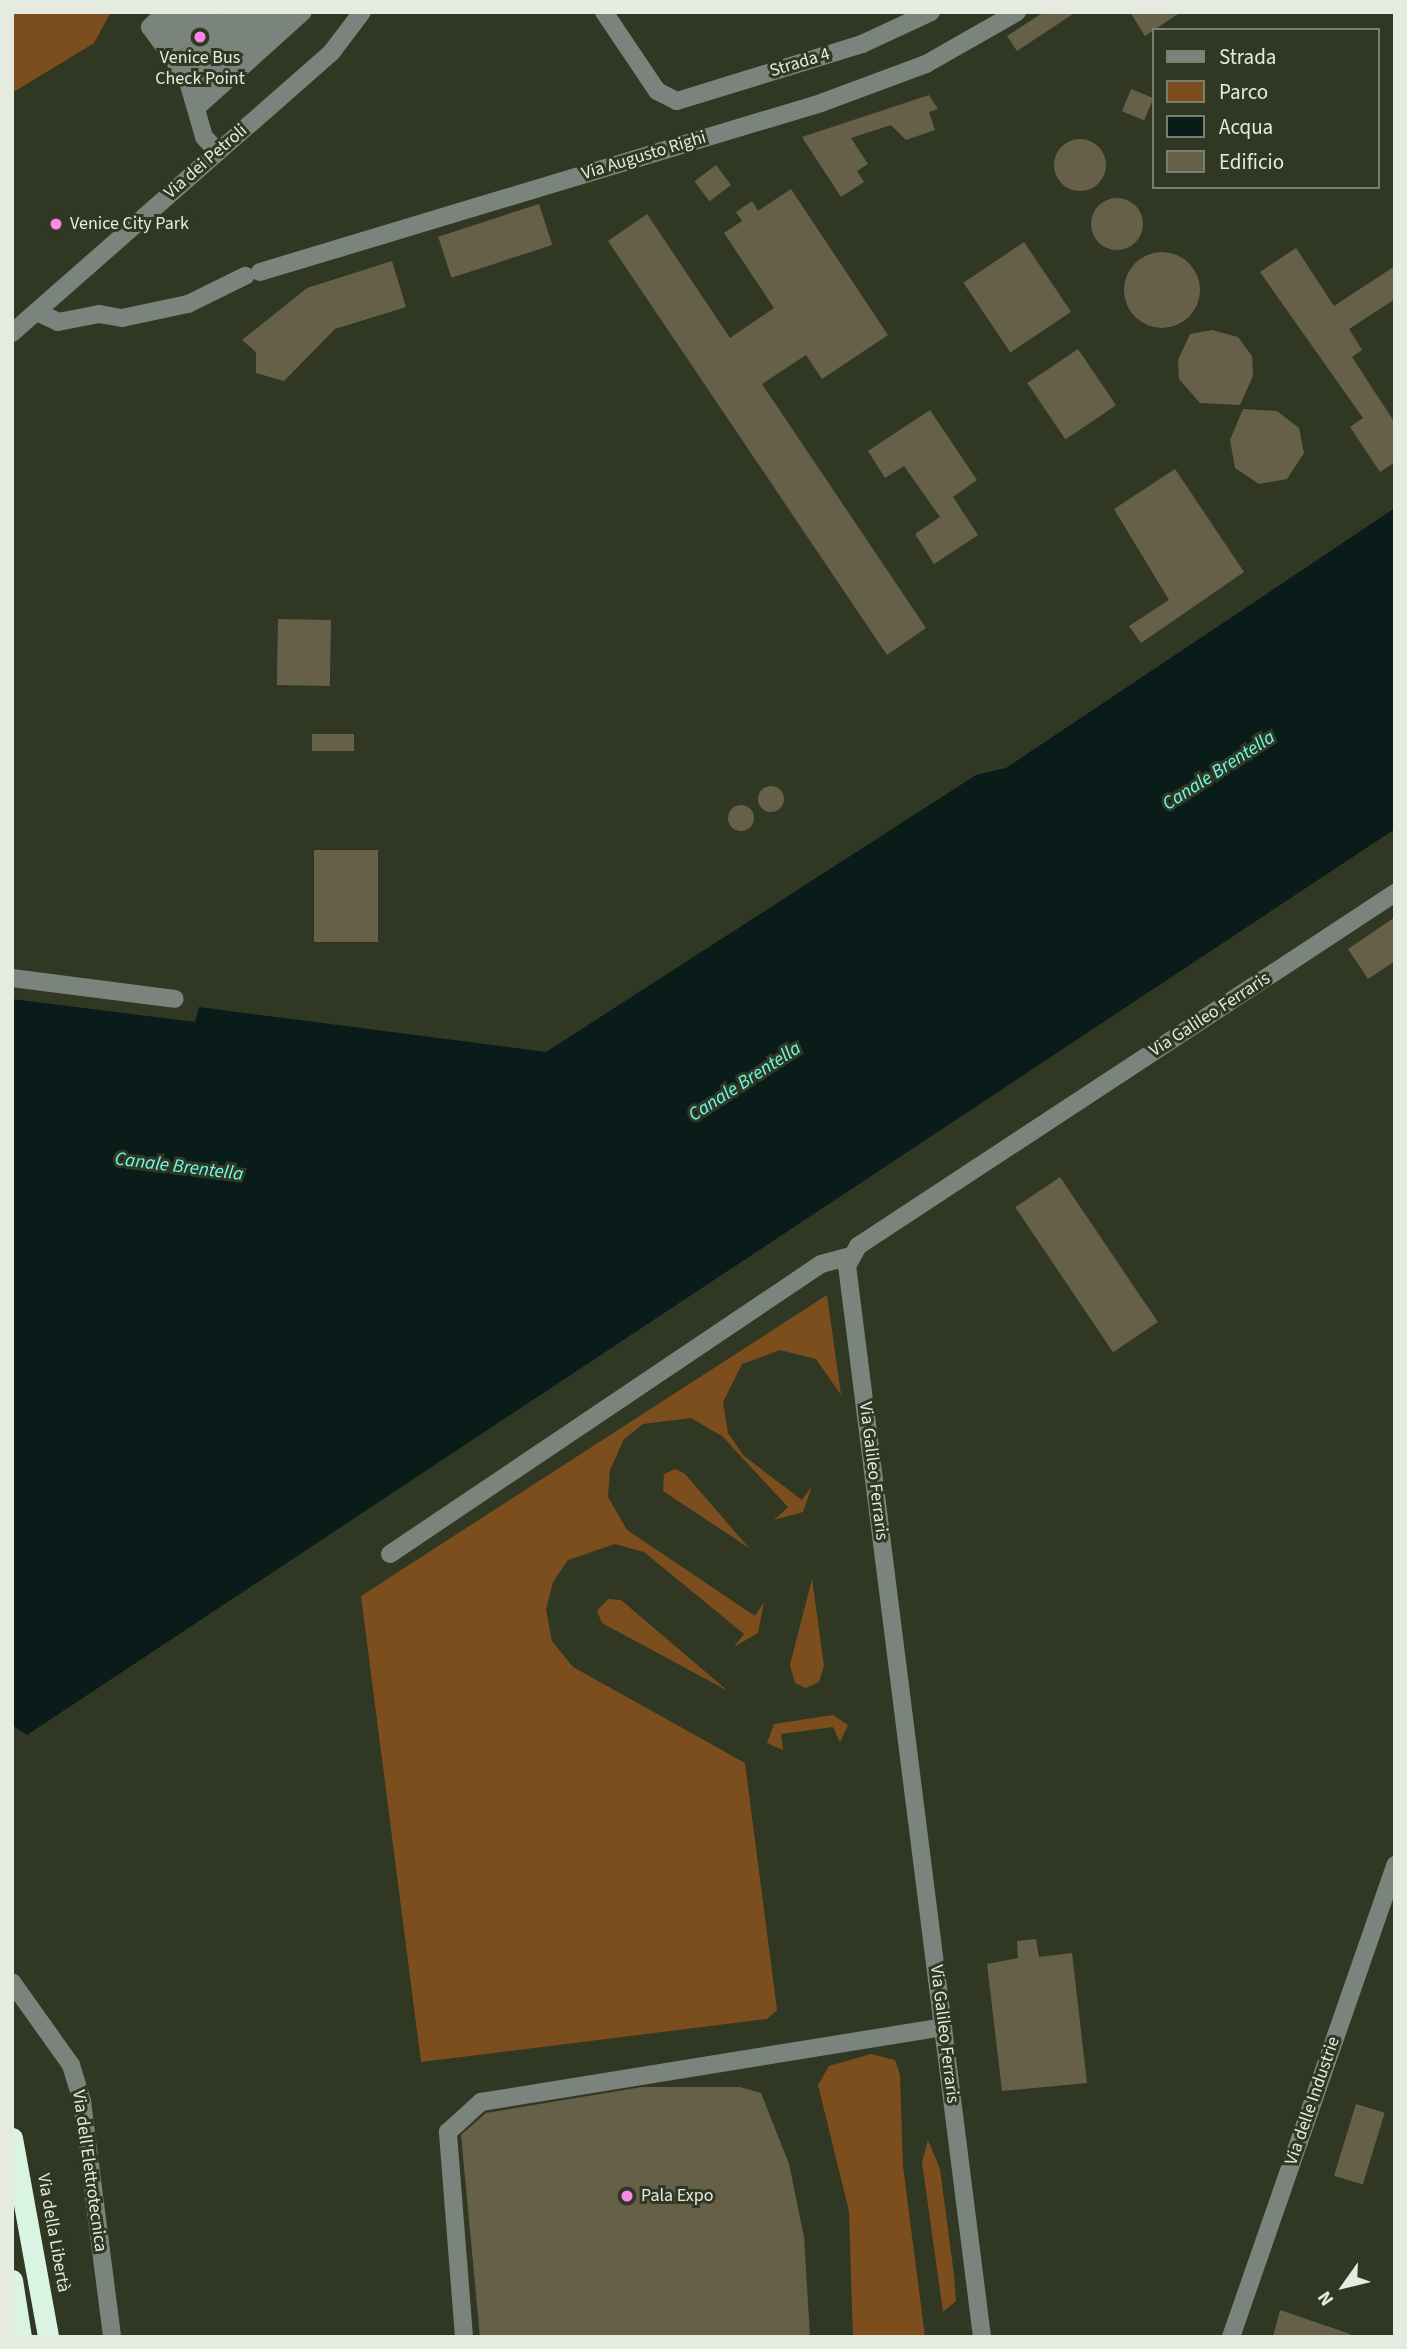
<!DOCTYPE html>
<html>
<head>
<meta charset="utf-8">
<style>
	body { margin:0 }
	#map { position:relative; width:1407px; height:2349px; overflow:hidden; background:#303823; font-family:"Source Sans 3",sans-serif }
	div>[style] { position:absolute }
	.green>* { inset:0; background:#7c4e1e }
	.water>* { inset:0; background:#091c1a }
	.building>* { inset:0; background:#676049; transform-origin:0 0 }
	.round { border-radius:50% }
	.minor>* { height:18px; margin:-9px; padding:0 9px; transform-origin:9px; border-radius:9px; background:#7a847d }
	.highway>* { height:21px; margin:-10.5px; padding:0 10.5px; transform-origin:10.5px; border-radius:10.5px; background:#daf4e2 }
	.dots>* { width:19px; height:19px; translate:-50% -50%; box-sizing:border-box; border:4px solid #303823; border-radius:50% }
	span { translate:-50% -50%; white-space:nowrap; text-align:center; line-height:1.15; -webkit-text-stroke:6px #303823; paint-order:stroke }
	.poi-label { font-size:18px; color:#e6ebdf }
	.left { translate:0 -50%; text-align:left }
	.street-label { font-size:18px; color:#e6ebdf }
	.water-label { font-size:19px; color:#6efced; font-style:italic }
	.frame { position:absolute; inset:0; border:14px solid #e6ebdf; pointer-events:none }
	.legend { position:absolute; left:1152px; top:28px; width:228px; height:161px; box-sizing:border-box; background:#303823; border:2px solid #79806e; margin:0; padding:9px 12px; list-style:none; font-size:21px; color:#e6ebdf }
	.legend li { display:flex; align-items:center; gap:14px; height:35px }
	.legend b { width:35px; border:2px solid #79806e }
	.north { position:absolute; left:1309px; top:2251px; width:70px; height:70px; -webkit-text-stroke:5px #303823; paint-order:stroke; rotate:236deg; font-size:19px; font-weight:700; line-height:28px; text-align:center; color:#e6ebdf }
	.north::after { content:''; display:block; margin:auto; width:24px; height:32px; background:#e6ebdf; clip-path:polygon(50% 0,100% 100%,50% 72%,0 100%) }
</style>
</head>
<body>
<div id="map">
	<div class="green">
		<div style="clip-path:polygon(12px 12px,111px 12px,94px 43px,12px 93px)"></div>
		<div style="clip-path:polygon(827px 1295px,841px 1395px,816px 1359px,780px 1350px,742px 1364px,723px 1402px,728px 1433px,744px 1456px,802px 1500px,812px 1486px,803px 1512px,774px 1520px,788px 1507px,722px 1436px,691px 1418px,643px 1424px,624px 1439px,610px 1470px,608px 1497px,627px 1530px,755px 1616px,764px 1602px,758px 1633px,734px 1647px,744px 1634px,644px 1552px,615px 1544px,568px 1560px,553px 1582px,546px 1610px,552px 1641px,573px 1667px,745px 1763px,777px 2010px,767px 2019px,421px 2062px,361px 1596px)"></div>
		<div style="clip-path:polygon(675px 1469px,685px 1474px,749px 1548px,663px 1491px,664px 1474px)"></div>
		<div style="clip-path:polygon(812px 1579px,824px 1666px,819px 1682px,806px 1688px,795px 1683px,790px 1665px)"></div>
		<div style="clip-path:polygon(608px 1599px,621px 1600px,728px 1691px,602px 1623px,597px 1611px)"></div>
		<div style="clip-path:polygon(833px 1715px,848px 1725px,840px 1742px,833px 1727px,781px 1734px,783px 1750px,767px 1743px,774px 1724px)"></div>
		<div style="clip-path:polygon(871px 2054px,895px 2060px,900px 2075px,903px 2166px,925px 2337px,853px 2337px,849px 2211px,818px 2085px,829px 2066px)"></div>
		<div style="clip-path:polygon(928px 2140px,940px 2169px,954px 2275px,956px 2301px,943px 2312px,922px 2162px)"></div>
	</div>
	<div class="water">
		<div style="clip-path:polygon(1395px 508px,1395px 829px,27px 1735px,12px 1725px,12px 999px,195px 1022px,199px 1007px,546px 1052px,976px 775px,1006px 768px)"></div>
	</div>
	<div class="building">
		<div style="clip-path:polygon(1044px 12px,1076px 12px,1017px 51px,1007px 36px)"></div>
		<div style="clip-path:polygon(1130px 12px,1181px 12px,1145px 36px)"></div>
		<div style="left:1131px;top:89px;width:24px;height:24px;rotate:22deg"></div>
		<div style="clip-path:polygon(929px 95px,938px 109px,929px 112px,935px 130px,906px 140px,891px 125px,851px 138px,868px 164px,857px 171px,864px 182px,841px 197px,802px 137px)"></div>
		<div class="round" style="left:1054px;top:139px;width:52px;height:52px"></div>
		<div style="left:716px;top:165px;width:25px;height:27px;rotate:53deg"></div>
		<div style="clip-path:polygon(791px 189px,888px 335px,822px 379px,806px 355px,762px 384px,926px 628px,887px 655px,608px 241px,647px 214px,730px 338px,774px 308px,724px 233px,742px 221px,736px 212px,752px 201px,758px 211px)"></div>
		<div class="round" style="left:1091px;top:198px;width:52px;height:52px"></div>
		<div style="left:539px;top:204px;width:43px;height:106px;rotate:72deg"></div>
		<div style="left:1024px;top:242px;width:84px;height:73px;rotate:56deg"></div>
		<div style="clip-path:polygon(1296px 248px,1334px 306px,1395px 266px,1395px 299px,1349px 329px,1362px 350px,1352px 357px,1395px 423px,1395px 462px,1380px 472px,1350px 427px,1363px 418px,1260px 272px)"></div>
		<div class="round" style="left:1124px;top:252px;width:76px;height:76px"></div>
		<div style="clip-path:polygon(392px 261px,406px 307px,335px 329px,284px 381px,256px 373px,256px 352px,242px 340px,307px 288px)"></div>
		<div style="clip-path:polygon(1212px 330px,1238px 337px,1252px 356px,1253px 376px,1240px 405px,1200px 403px,1179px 379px,1178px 360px,1190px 334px)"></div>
		<div style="left:1078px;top:349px;width:68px;height:61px;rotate:56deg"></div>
		<div style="clip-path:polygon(1243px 409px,1277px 411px,1299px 428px,1304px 453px,1287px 479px,1259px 484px,1235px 468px,1230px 440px)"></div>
		<div style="clip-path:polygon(930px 410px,977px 480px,953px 497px,978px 535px,934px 564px,915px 534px,940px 517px,904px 466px,885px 478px,868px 451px)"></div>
		<div style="clip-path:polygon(1175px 469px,1244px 572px,1141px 643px,1129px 626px,1169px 600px,1114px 509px)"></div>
		<div style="left:278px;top:619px;width:53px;height:66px;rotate:1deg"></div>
		<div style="left:354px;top:734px;width:17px;height:42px;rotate:90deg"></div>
		<div class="round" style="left:758px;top:786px;width:26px;height:26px"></div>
		<div class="round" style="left:728px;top:805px;width:26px;height:26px"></div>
		<div style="left:378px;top:850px;width:92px;height:64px;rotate:90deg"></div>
		<div style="clip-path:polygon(1395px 917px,1395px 961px,1368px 979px,1348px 949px)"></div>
		<div style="left:1060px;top:1177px;width:175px;height:54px;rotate:56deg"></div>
		<div style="clip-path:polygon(1036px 1939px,1039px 1957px,1072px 1953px,1087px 2083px,1002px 2091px,987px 1964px,1018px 1958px,1017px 1941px)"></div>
		<div style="clip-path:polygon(642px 2087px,740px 2087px,761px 2093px,789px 2164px,804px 2237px,810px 2337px,480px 2337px,461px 2135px,486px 2113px)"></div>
		<div style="left:1356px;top:2104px;width:30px;height:75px;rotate:17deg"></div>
		<div style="clip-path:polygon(1280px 2310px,1350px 2334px,1349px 2337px,1273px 2337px)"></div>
	</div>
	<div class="minor">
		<div style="left:166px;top:12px;width:22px;rotate:137deg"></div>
		<div style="left:150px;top:27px;width:63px;rotate:54deg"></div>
		<div style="left:187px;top:78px;width:61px;rotate:73.9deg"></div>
		<div style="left:204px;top:137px;width:19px;rotate:47deg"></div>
		<div style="left:604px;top:12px;width:95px;rotate:56.1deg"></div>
		<div style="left:657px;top:91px;width:22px;rotate:27deg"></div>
		<div style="left:677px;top:101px;width:194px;rotate:-17.1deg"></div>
		<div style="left:862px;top:44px;width:76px;rotate:-24.9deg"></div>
		<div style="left:158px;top:37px;width:38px;rotate:-41deg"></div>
		<div style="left:168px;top:49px;width:57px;rotate:-40.7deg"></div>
		<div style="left:179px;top:64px;width:76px;rotate:-42.9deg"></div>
		<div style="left:187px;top:78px;width:97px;rotate:-42.9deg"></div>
		<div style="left:193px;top:93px;width:120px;rotate:-42.6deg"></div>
		<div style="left:197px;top:107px;width:142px;rotate:-41.9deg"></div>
		<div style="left:260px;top:272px;width:586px;rotate:-16.76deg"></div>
		<div style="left:821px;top:103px;width:112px;rotate:-20.4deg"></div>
		<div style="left:926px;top:64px;width:105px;rotate:-29.7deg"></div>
		<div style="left:37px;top:312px;width:23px;rotate:25deg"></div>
		<div style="left:58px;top:322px;width:42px;rotate:-11deg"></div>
		<div style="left:99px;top:314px;width:23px;rotate:10deg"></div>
		<div style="left:122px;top:318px;width:67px;rotate:-12deg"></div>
		<div style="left:188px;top:304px;width:64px;rotate:-26.2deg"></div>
		<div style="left:12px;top:333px;width:424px;rotate:-41.3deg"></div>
		<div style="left:331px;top:53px;width:51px;rotate:-52.9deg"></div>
		<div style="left:12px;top:978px;width:164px;rotate:7.3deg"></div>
		<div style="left:390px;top:1554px;width:519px;rotate:-33.93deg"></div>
		<div style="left:821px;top:1264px;width:30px;rotate:-15deg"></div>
		<div style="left:12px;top:1982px;width:102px;rotate:54.6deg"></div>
		<div style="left:71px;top:2065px;width:39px;rotate:73deg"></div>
		<div style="left:82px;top:2102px;width:237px;rotate:82.7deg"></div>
		<div style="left:464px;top:2337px;width:206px;rotate:-94.5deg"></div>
		<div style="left:448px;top:2132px;width:45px;rotate:-42.3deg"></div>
		<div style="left:481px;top:2102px;width:468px;rotate:-9.2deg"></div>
		<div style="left:982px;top:2337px;width:1079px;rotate:-97.18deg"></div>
		<div style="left:847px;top:1266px;width:23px;rotate:-61deg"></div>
		<div style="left:858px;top:1246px;width:643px;rotate:-33.32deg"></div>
		<div style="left:1231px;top:2337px;width:500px;rotate:-70.8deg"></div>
	</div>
	<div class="highway">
		<div style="left:12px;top:2138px;width:202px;rotate:79.7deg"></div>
		<div style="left:12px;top:2280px;width:58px;rotate:81deg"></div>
	</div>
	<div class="dots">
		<div style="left:200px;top:37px;background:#f888ea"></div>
		<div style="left:56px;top:224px;background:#f888ea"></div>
		<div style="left:627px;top:2196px;background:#f888ea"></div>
	</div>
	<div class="poi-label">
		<span style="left:200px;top:69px">Venice Bus<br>Check Point</span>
		<span class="left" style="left:70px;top:224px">Venice City Park</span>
		<span class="left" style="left:641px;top:2196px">Pala Expo</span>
	</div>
	<div class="street-label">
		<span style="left:800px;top:63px;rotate:-17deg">Strada 4</span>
		<span style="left:644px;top:156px;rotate:-17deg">Via Augusto Righi</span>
		<span style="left:206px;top:162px;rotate:-41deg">Via dei Petroli</span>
		<span style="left:1210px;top:1015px;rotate:-33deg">Via Galileo Ferraris</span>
		<span style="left:873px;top:1471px;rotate:83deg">Via Galileo Ferraris</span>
		<span style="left:944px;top:2034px;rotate:83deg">Via Galileo Ferraris</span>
		<span style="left:1313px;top:2101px;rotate:-71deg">Via delle Industrie</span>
		<span style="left:89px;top:2171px;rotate:82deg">Via dell'Elettrotecnica</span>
		<span style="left:53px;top:2233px;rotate:80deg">Via della Libertà</span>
	</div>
	<div class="water-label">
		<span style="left:1219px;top:771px;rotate:-33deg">Canale Brentella</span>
		<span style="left:745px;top:1082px;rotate:-33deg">Canale Brentella</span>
		<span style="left:179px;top:1167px;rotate:7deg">Canale Brentella</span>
	</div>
	<div class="frame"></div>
	<ul class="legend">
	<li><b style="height:9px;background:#7a847d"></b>Strada</li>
	<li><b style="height:19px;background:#7c4e1e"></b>Parco</li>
	<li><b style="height:19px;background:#091c1a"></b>Acqua</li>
	<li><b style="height:19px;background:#676049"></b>Edificio</li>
	</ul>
	<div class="north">N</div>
</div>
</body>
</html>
